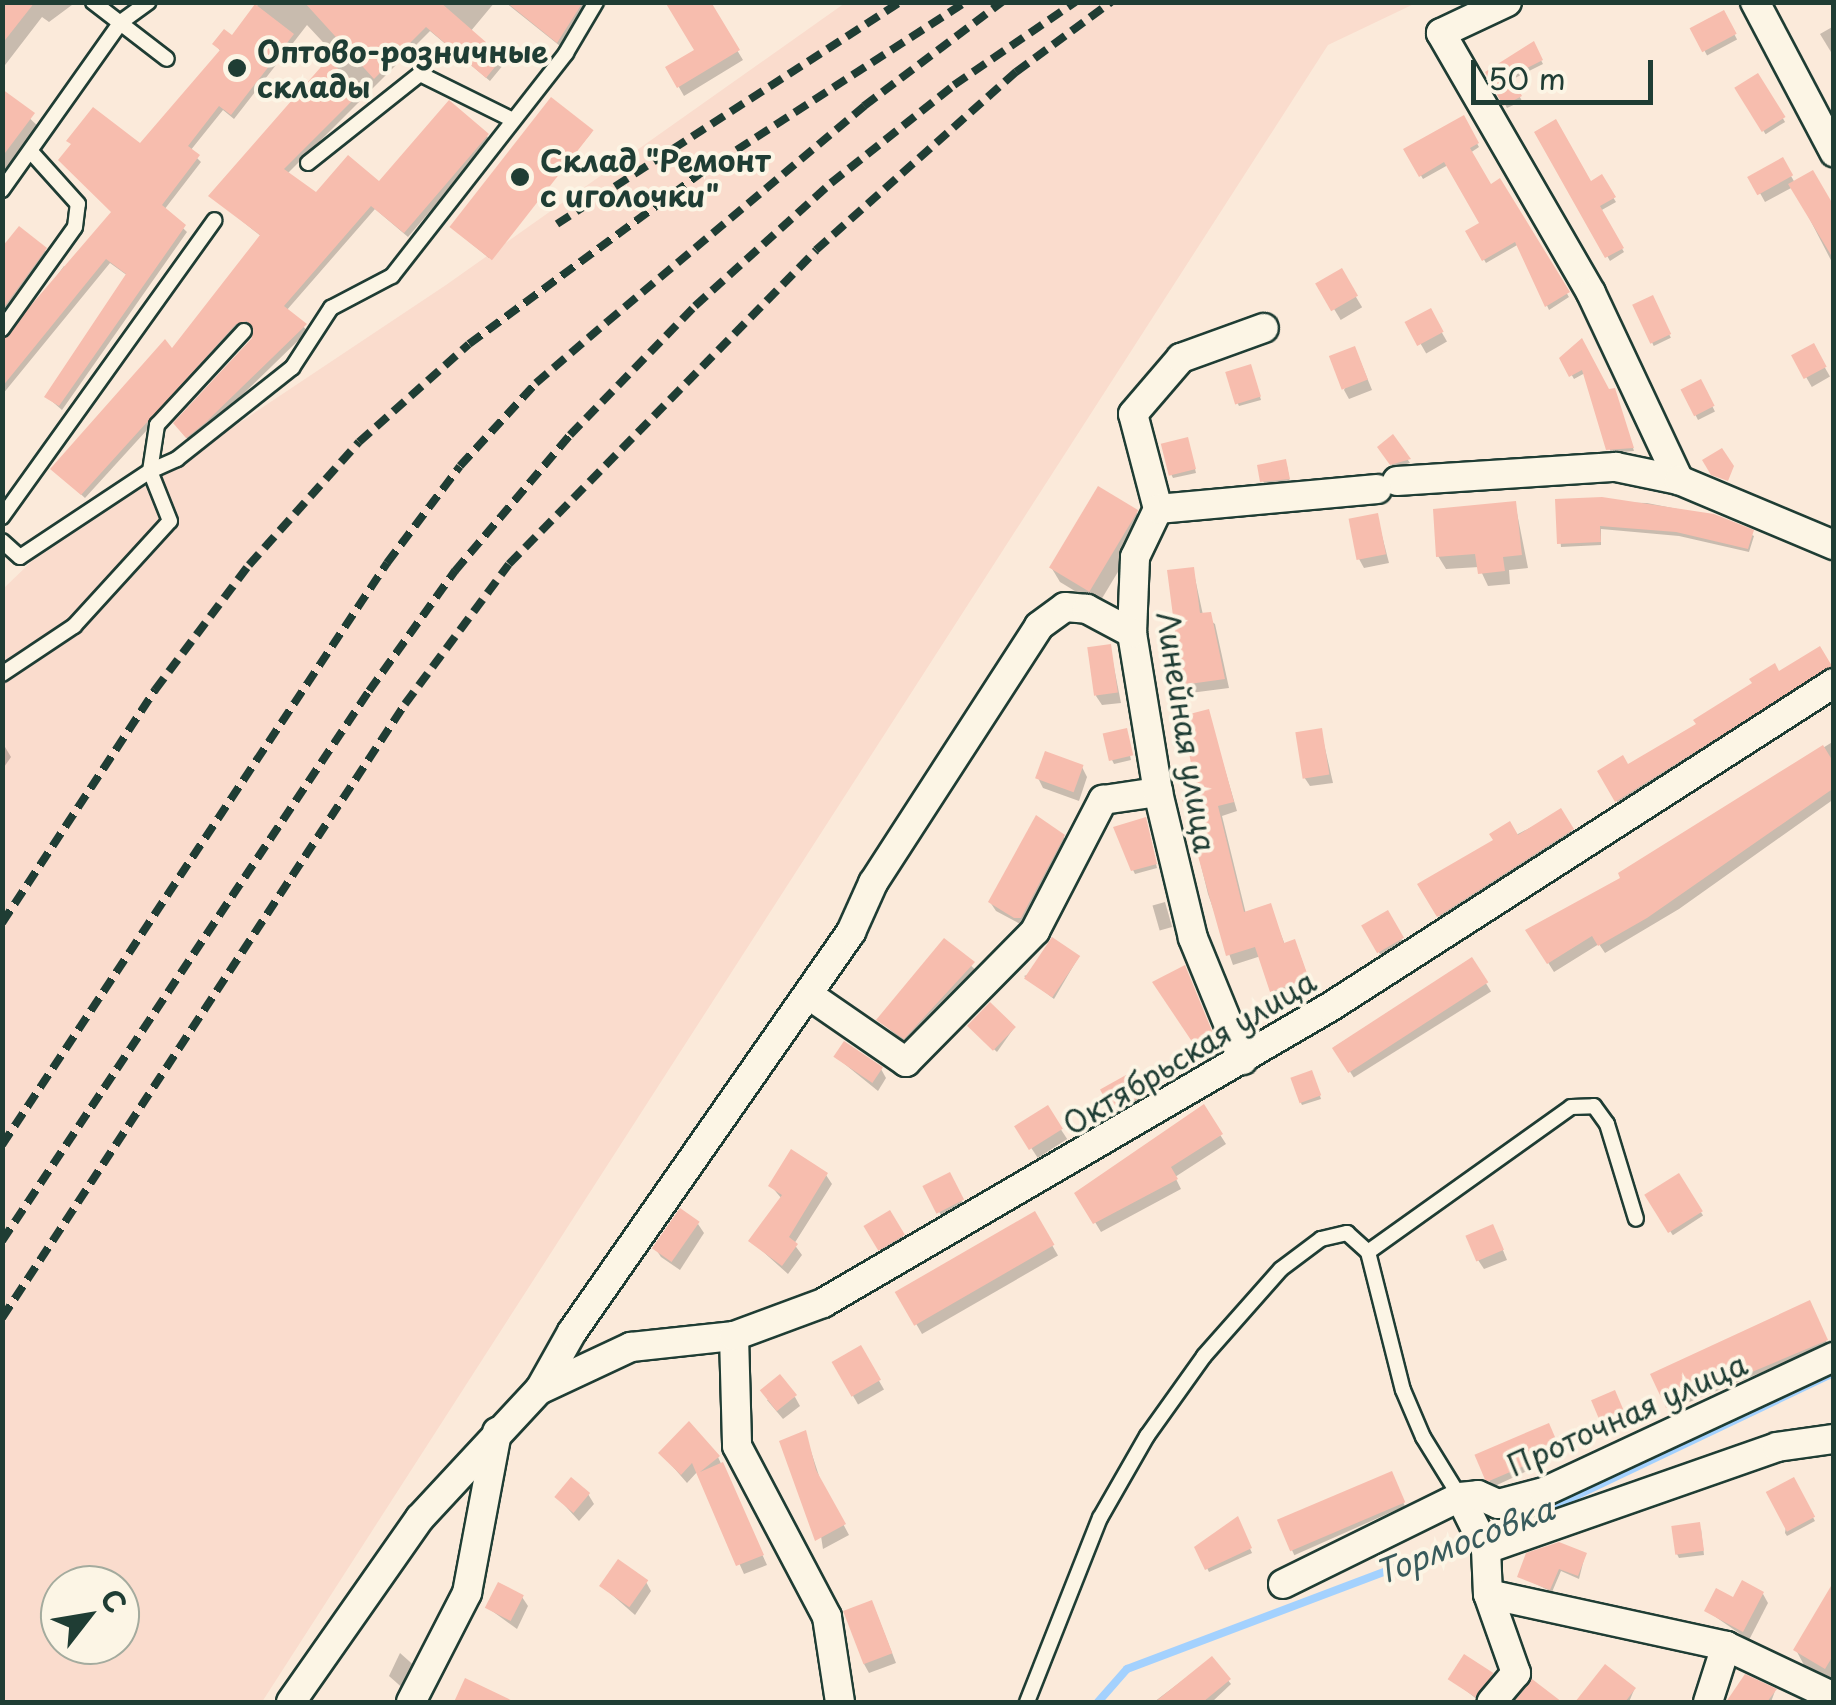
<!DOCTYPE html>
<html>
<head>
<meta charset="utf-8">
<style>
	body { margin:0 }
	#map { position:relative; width:1836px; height:1705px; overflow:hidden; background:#fbeada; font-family:"Playpen Sans",sans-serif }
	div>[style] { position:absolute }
	.built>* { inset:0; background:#fadccd }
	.shadow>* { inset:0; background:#0003; transform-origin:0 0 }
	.stream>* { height:8px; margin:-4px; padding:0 4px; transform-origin:4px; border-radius:4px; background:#a3d1fe }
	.building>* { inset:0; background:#f7bdae; transform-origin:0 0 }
	.roads { filter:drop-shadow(2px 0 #1f3d34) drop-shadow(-2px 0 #1f3d34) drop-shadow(0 2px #1f3d34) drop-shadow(0 -2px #1f3d34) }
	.lane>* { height:14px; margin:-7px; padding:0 7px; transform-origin:7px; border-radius:7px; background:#fcf5e5 }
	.street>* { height:28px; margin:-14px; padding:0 14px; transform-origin:14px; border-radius:14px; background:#fcf5e5 }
	.rail>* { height:8px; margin-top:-4px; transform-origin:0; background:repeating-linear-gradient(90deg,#1f3d34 0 15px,transparent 0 23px) }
	.dots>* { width:28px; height:28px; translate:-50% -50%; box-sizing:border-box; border:5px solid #fcf5e5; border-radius:50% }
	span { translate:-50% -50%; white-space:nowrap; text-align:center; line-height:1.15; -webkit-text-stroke:8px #fcf5e5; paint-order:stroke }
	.poi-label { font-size:30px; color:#1f3d34; font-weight:700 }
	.left { translate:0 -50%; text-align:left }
	.street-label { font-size:30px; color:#1f3d34 }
	.water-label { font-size:32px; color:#395b5c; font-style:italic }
	.frame { position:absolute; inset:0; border:5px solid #1f3d34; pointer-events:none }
	.north { position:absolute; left:40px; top:1565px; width:100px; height:100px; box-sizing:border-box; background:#fcf5e5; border:2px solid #a4ab9e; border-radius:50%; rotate:59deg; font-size:28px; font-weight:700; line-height:40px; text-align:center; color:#1f3d34 }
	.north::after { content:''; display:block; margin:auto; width:35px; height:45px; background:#1f3d34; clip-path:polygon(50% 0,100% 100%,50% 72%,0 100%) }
	.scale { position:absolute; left:1471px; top:60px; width:182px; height:45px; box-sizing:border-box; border:5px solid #1f3d34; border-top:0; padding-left:12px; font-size:30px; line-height:35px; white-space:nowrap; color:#1f3d34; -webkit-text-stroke:8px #fcf5e5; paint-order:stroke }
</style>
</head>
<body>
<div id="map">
	<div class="built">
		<div style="clip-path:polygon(evenodd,845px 3px,1416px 3px,1328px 45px,262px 1702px,3px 1702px,3px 589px,32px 561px,446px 285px,845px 3px,60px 1585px,120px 1585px,120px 1645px,60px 1645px,60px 1585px)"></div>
	</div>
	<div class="shadow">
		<div style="clip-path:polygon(2px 2px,76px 2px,49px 22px,42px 17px,2px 69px)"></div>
		<div style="clip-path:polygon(260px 2px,495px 2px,470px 32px,504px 64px,490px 81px,430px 31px,287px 174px,316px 195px,379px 185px,487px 136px,490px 141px,408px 237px,375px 209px,286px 311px,308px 331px,207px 429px,190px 442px,179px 429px,255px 339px,251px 326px,239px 329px,85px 498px,53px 469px,172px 352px,262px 237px,211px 196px,335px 55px,307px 25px,234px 119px,223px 110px,190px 151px,201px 162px,164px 210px,187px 232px,62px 410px,47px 397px,128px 276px,110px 263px,2px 395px,2px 339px,12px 337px,64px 266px,68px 269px,113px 213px,140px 147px,221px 52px,215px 44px,232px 38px)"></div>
		<div style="clip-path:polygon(505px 2px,589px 2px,560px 46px)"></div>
		<div style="clip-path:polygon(708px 2px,743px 60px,684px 96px,668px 68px,697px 51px)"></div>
		<div style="left:1723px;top:13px;width:30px;height:34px;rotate:62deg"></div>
		<div style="clip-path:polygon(1834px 26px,1834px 57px,1820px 34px)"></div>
		<div style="clip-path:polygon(1533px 45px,1543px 64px,1511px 80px,1522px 101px,1507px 108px,1488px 73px)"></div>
		<div style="left:1757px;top:77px;width:53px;height:23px;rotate:58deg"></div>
		<div style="clip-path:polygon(2px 92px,42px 130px,2px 181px)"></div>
		<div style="clip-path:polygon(1463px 118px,1479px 147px,1470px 153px,1490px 187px,1500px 182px,1569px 297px,1549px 310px,1519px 244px,1486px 263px,1468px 232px,1483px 224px,1448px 165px,1423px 179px,1406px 150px)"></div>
		<div style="clip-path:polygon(592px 132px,489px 258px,452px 228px)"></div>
		<div style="clip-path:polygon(1538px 133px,1590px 184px,1601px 178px,1616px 202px,1600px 211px,1624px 252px,1610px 261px)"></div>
		<div style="clip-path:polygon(1782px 160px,1795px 183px,1834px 212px,1834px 266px,1793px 187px,1765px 202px,1751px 177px)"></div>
		<div style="clip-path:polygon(45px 250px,48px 255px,2px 319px,2px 251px)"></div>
		<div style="left:1341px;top:272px;width:41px;height:25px;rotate:59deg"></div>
		<div style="left:1652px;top:299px;width:43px;height:19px;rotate:64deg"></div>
		<div style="left:1430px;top:312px;width:34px;height:24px;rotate:60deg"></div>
		<div style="clip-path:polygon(1582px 342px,1608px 392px,1616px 394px,1634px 451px,1611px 453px,1585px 373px,1574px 379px,1562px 358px)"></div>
		<div style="left:1813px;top:347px;width:34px;height:21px;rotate:60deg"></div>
		<div style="clip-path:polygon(1359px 358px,1372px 390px,1349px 399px,1344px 390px)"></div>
		<div style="clip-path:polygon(1252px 370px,1261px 400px,1239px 406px,1237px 402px)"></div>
		<div style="left:1700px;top:382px;width:33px;height:19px;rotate:63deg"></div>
		<div style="clip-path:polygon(1393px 438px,1410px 463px,1394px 468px,1380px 447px)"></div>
		<div style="clip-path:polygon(1189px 444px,1196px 473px,1173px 478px,1171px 474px)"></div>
		<div style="clip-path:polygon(1287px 466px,1290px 483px,1265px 485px,1263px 481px)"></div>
		<div style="clip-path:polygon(1557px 501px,1647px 503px,1713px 516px,1754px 536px,1749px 552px,1679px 536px,1601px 529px,1601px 545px,1561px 547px)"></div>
		<div style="clip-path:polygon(1515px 503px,1528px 568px,1509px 570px,1510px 584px,1488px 586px,1479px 567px,1446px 569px,1438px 556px)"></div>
		<div style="clip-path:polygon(1136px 512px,1145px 527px,1098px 605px,1060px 582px,1051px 567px)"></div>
		<div style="clip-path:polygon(1377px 516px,1389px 563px,1364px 568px,1359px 559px)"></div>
		<div style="clip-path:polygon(1193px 569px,1203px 615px,1215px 624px,1229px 688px,1190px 693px,1185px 684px)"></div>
		<div style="clip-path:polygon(1110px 647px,1121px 703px,1102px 705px,1096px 696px)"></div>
		<div style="clip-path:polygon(1820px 649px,1834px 673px,1622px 810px,1600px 772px,1627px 767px)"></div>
		<div style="clip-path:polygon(1208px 712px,1237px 811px,1222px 816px,1246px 914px,1270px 906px,1285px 945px,1294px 942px,1299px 952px,1312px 989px,1278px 1000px,1261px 956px,1233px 965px,1208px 894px,1185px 800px,1200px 797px)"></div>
		<div style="clip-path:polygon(1321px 731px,1333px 783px,1310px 786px,1304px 777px)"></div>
		<div style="clip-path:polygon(1125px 732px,1131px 760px,1114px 764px,1112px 760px)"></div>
		<div style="clip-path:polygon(1834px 741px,1834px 799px,1679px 909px,1605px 953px,1599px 944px,1554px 972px,1528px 931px,1624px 879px,1621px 874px)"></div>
		<div style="clip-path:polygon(2px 742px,11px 757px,2px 770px)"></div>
		<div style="clip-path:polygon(1082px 767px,1087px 777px,1079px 801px,1043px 788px,1038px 778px)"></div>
		<div style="clip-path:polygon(1560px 812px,1577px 840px,1444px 925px,1421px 885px)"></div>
		<div style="clip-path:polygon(1147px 824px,1157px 868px,1135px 874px,1133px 870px)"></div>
		<div style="clip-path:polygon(1063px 836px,1069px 846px,1026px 927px,996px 911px,990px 902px)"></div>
		<div style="left:1165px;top:902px;width:26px;height:13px;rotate:74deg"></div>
		<div style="left:1387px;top:913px;width:41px;height:26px;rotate:61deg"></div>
		<div style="clip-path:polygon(944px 941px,979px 973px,910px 1047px,879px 1020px)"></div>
		<div style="clip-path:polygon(1078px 958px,1054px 999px,1024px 976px)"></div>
		<div style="left:1472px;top:961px;width:36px;height:162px;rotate:58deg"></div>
		<div style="clip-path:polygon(1189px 977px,1222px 1058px,1210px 1066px,1161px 991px)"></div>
		<div style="clip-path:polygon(1014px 1028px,997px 1052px,973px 1030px)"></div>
		<div style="clip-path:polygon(836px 1057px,881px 1069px,886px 1078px,878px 1091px)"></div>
		<div style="left:1134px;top:1074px;width:34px;height:35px;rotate:58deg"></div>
		<div style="clip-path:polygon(1313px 1076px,1321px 1099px,1302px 1105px,1300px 1101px)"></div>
		<div style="left:1047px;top:1108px;width:37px;height:35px;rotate:57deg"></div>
		<div style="clip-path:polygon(1203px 1108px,1226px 1144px,1175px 1177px,1181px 1189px,1101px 1232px,1078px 1194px)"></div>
		<div style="clip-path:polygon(826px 1175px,832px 1184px,794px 1244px,802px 1255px,788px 1274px,751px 1241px,782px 1199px,771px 1186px)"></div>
		<div style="left:949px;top:1176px;width:39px;height:25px;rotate:63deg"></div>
		<div style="left:1678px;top:1177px;width:46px;height:36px;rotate:57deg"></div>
		<div style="left:889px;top:1213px;width:37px;height:27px;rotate:59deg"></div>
		<div style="left:1034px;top:1214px;width:48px;height:157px;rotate:60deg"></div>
		<div style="clip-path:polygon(698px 1224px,704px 1233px,680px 1270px,661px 1257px,655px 1248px)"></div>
		<div style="clip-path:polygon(1497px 1236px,1507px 1260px,1484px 1269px,1478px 1260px)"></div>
		<div style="clip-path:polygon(1809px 1303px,1828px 1345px,1670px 1410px,1653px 1375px)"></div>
		<div style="left:860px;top:1348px;width:48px;height:30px;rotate:60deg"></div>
		<div style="left:1614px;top:1393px;width:35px;height:22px;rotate:66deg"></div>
		<div style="clip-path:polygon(795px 1397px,800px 1406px,783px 1419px,767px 1400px)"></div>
		<div style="left:1548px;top:1427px;width:31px;height:76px;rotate:65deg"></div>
		<div style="clip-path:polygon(805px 1433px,821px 1482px,849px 1535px,823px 1549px)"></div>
		<div style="clip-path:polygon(661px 1453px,718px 1457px,767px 1565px,744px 1574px,698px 1471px,687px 1483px)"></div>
		<div style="left:1391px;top:1475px;width:34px;height:121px;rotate:66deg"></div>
		<div style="clip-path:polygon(1793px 1481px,1815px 1521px,1787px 1536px,1785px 1533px)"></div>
		<div style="clip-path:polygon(588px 1494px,594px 1504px,579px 1521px,557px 1497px)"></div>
		<div style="clip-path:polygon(1237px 1520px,1252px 1553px,1209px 1572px,1197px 1548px)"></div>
		<div style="clip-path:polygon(1701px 1529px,1704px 1555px,1679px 1558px,1677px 1554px)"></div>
		<div style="clip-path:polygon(1585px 1555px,1579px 1579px,1561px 1571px,1552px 1592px,1520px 1576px)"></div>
		<div style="clip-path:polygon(646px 1582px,651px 1591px,635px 1615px,602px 1586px)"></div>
		<div style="clip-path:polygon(1834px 1586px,1834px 1682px,1804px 1665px,1796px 1650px)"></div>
		<div style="clip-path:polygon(1763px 1594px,1768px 1603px,1749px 1640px,1707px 1611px)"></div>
		<div style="clip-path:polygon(522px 1597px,528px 1606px,517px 1629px,488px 1608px)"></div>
		<div style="clip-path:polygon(876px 1612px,896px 1663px,869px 1673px,864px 1664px)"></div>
		<div style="clip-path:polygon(400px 1653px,418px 1669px,406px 1691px,389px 1676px)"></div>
		<div style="clip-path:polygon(1211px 1659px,1231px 1684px,1212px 1702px,1154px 1702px)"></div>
		<div style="clip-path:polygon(1491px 1675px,1478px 1700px,1451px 1679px)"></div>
		<div style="clip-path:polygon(1746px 1678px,1775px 1691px,1771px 1702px,1734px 1702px)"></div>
		<div style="clip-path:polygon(1634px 1690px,1629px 1702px,1581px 1700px)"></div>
	</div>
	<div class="stream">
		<div style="left:1098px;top:1702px;width:44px;rotate:-48.7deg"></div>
		<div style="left:1127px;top:1669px;width:444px;rotate:-20.7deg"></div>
		<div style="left:1542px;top:1512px;width:323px;rotate:-25.5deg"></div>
	</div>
	<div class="building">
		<div style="clip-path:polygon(2px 2px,35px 2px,2px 44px)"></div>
		<div style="clip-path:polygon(304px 2px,440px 2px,503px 57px,486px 78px,426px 27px,374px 79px)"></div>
		<div style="clip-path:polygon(506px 2px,583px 2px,557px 43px)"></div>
		<div style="clip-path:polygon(665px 2px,711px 2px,740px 50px,677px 88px,665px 67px,694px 50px)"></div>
		<div style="clip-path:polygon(255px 4px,294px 34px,231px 115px,219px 106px,188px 146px,200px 155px,162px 205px,186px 225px,59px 406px,44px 397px,126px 274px,106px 259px,2px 387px,2px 339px,111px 212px,58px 160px,71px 144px,66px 141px,93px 107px,140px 143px,220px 50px,212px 44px,224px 29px,232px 35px)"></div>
		<div style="left:1724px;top:10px;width:27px;height:39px;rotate:62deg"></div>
		<div style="clip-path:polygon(1534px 41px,1543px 60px,1511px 76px,1522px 96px,1503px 106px,1485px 72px)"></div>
		<div style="clip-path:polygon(327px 60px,364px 89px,284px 169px,316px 192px,348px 155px,379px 181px,449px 100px,489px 134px,404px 233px,371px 206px,284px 306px,307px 324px,205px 423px,186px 438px,173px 423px,252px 338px,247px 321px,236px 324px,81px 495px,50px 469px,165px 339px,172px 348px,260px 235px,208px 196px)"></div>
		<div style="left:1758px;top:73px;width:52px;height:28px;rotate:58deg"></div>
		<div style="clip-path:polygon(2px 89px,35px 113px,2px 157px)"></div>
		<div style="left:551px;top:97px;width:54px;height:165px;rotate:38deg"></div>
		<div style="clip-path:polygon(1464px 115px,1479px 143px,1470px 148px,1491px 184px,1500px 178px,1570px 292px,1545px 307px,1515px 242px,1482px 261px,1465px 231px,1479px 223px,1444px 162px,1419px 177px,1403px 149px)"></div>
		<div style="clip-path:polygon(1556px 119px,1591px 181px,1602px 174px,1616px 197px,1600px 206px,1624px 248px,1605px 258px,1534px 132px)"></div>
		<div style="left:1783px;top:157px;width:21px;height:41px;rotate:61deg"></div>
		<div style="clip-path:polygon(1813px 170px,1834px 206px,1834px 260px,1788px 184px)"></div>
		<div style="clip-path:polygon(19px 226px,47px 248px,2px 310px,2px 247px)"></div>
		<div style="left:1342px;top:268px;width:32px;height:31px;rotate:60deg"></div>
		<div style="left:1653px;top:295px;width:43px;height:23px;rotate:65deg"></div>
		<div style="left:1431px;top:308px;width:27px;height:30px;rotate:62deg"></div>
		<div style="clip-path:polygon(1582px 338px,1609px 389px,1615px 388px,1634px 448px,1606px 450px,1582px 370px,1569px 377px,1559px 358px)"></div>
		<div style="left:1814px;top:343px;width:27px;height:26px;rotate:62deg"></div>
		<div style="left:1355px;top:346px;width:36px;height:28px;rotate:69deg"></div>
		<div style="left:1251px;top:364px;width:34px;height:27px;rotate:73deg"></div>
		<div style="left:1701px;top:379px;width:30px;height:23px;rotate:63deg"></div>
		<div style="clip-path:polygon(1393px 434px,1411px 459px,1390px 465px,1377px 447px)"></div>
		<div style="left:1188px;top:437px;width:33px;height:28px;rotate:76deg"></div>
		<div style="clip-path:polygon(1722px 448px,1734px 466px,1728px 481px,1711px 475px,1702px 460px)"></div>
		<div style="clip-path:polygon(1286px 459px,1290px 479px,1260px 482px,1257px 465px)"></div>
		<div style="left:1098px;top:486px;width:47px;height:95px;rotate:31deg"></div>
		<div style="clip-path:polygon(1602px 497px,1714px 514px,1754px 530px,1748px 549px,1676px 532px,1600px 526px,1601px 542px,1557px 544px,1555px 499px)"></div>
		<div style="clip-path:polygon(1516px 501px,1522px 555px,1503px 557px,1505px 571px,1478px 574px,1475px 554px,1436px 557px,1433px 509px)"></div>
		<div style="left:1378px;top:513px;width:42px;height:30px;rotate:79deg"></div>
		<div style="clip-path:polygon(1194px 567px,1200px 613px,1211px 612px,1225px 679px,1182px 685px,1167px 570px)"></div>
		<div style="left:1111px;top:644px;width:49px;height:24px;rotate:82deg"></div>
		<div style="clip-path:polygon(1820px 646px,1832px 666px,1615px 802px,1597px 771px,1623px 755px,1628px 764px,1696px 724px,1693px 720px,1752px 683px,1749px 679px,1775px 663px,1779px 671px)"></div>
		<div style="clip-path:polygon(1209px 709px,1234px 802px,1218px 806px,1244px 912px,1271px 903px,1284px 943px,1295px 939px,1309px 979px,1270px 992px,1255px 947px,1226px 956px,1182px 799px,1197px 795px,1182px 716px)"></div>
		<div style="left:1127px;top:728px;width:28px;height:25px;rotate:77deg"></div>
		<div style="left:1322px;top:728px;width:47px;height:27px;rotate:81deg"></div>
		<div style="clip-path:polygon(1823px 745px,1834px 763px,1834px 788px,1647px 918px,1598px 946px,1592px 936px,1547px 964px,1525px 930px,1620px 878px,1618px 873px)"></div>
		<div style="left:1045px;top:751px;width:41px;height:29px;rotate:20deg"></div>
		<div style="clip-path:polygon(1561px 808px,1574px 829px,1437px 917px,1417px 884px,1493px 840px,1489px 834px,1510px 821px,1518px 835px)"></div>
		<div style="clip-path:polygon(1036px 815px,1065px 835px,1021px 918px,1014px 918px,988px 902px)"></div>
		<div style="clip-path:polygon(1146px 817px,1157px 864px,1131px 871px,1113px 827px)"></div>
		<div style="left:1388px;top:910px;width:32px;height:31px;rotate:60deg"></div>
		<div style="left:1052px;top:937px;width:34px;height:50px;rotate:34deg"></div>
		<div style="clip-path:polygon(944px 938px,975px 962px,904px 1039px,876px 1020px)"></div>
		<div style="left:1472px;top:957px;width:30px;height:167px;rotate:57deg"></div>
		<div style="clip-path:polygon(1185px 965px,1219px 1048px,1203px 1058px,1152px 982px)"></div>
		<div style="left:990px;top:1002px;width:36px;height:33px;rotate:44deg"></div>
		<div style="left:844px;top:1041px;width:47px;height:19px;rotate:34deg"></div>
		<div style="left:1135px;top:1070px;width:26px;height:40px;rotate:61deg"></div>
		<div style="left:1312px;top:1070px;width:27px;height:23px;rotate:70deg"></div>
		<div style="clip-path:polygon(1204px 1104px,1223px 1134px,1171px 1167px,1178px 1179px,1093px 1224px,1074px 1193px)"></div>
		<div style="left:1048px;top:1105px;width:28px;height:40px;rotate:58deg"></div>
		<div style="clip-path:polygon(791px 1149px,828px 1173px,789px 1237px,798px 1244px,782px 1266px,748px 1241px,782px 1195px,768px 1186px)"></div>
		<div style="left:950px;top:1172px;width:31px;height:31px;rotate:63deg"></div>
		<div style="left:1679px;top:1173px;width:45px;height:41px;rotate:58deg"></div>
		<div style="left:680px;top:1208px;width:24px;height:49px;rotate:35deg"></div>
		<div style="left:890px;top:1210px;width:29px;height:31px;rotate:59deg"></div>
		<div style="left:1035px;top:1211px;width:39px;height:162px;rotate:60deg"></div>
		<div style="left:1493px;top:1224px;width:28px;height:30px;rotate:67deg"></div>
		<div style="clip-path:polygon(1810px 1300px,1828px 1340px,1666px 1408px,1650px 1374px)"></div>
		<div style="left:861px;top:1345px;width:40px;height:34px;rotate:60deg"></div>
		<div style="left:780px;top:1374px;width:27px;height:26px;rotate:51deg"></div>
		<div style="left:1615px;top:1390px;width:34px;height:26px;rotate:67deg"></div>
		<div style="clip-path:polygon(689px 1421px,720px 1456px,700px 1472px,723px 1462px,764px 1555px,736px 1566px,692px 1463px,681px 1475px,658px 1453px)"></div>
		<div style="left:1549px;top:1423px;width:30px;height:81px;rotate:67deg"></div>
		<div style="clip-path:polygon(806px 1430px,816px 1470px,846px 1524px,815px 1541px,779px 1441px)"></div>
		<div style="left:1392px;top:1471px;width:34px;height:125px;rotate:67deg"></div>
		<div style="left:571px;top:1477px;width:25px;height:26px;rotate:40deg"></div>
		<div style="left:1794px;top:1477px;width:45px;height:32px;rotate:62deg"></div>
		<div style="clip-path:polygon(1238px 1516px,1252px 1548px,1205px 1570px,1194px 1547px)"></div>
		<div style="left:1700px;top:1522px;width:29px;height:29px;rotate:82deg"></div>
		<div style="clip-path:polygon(1559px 1542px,1587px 1553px,1578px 1576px,1559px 1569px,1550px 1590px,1517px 1577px,1526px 1553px)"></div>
		<div style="left:618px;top:1559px;width:37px;height:33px;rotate:35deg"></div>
		<div style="clip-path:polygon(1742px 1580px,1764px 1592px,1743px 1632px,1704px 1611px,1716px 1588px,1733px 1597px)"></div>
		<div style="clip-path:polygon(1834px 1581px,1834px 1654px,1825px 1669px,1793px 1650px)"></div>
		<div style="left:498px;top:1582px;width:29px;height:29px;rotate:27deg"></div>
		<div style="left:872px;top:1600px;width:57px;height:31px;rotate:69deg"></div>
		<div style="left:1464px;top:1654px;width:35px;height:30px;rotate:33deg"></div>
		<div style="clip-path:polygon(1212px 1656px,1231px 1679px,1203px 1702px,1155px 1702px)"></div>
		<div style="clip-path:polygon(1605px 1664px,1636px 1688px,1625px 1702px,1575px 1702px)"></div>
		<div style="clip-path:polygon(1745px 1674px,1777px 1689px,1767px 1702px,1726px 1702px)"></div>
		<div style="clip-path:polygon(465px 1678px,515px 1702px,454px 1702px)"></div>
		<div style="clip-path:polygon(1532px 1679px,1562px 1702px,1514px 1702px)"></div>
	</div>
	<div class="roads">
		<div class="lane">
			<div style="left:93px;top:2px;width:93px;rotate:37.6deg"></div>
			<div style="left:308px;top:163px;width:143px;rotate:-38.5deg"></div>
			<div style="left:420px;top:74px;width:102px;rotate:26.3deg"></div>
			<div style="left:2px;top:190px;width:206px;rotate:-54.7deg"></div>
			<div style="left:121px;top:22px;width:34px;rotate:-36deg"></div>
			<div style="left:2px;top:329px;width:125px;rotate:-54.4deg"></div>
			<div style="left:75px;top:227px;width:23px;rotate:-83deg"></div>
			<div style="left:78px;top:204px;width:69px;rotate:-132deg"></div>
			<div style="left:2px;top:517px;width:365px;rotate:-54.4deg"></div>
			<div style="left:2px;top:541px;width:24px;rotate:42deg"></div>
			<div style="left:20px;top:557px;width:156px;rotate:-33.5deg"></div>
			<div style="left:150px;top:471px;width:47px;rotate:-81.3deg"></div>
			<div style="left:157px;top:425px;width:128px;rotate:-47.2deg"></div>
			<div style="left:2px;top:674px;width:87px;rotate:-33.7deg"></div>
			<div style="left:74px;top:626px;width:142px;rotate:-47.6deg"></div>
			<div style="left:170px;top:521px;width:54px;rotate:-111.8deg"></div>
			<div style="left:150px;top:471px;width:30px;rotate:-24deg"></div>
			<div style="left:177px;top:459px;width:147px;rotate:-38.4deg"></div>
			<div style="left:292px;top:368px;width:72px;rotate:-57deg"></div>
			<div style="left:331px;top:308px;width:69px;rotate:-27.7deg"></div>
			<div style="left:392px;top:276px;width:283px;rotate:-52deg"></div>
			<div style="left:566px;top:53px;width:59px;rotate:-59.5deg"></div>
			<div style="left:1368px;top:1252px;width:249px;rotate:-35.5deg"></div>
			<div style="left:1571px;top:1107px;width:23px;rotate:-2deg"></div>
			<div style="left:1594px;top:1106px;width:22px;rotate:54deg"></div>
			<div style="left:1607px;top:1124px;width:99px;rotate:73deg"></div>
			<div style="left:1027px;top:1702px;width:198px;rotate:-68.4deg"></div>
			<div style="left:1100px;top:1518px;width:95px;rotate:-60.2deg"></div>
			<div style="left:1147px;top:1436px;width:98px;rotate:-54.5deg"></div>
			<div style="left:1204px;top:1356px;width:116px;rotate:-48.5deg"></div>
			<div style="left:1281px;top:1269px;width:50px;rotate:-36.9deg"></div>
			<div style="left:1321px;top:1239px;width:27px;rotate:-13deg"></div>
			<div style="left:1347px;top:1233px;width:28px;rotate:42deg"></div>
			<div style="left:1368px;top:1252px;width:142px;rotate:75.8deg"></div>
			<div style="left:1403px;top:1390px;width:51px;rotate:66.9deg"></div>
			<div style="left:1423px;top:1437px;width:70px;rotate:58.3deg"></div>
		</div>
		<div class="street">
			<div style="left:1507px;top:2px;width:73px;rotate:154.8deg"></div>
			<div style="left:1441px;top:33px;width:300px;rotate:60deg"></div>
			<div style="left:1591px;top:293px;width:207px;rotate:64.8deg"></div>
			<div style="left:1755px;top:2px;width:170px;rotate:62.2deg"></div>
			<div style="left:1397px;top:481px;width:219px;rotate:-3.7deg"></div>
			<div style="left:1616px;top:467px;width:64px;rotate:11.7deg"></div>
			<div style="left:1679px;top:480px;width:168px;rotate:22.8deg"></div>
			<div style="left:1158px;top:509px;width:98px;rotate:-104.7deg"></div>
			<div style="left:1133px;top:414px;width:74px;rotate:-49.4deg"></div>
			<div style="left:1181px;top:358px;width:88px;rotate:-19.9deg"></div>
			<div style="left:809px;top:995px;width:118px;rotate:34.6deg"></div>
			<div style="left:906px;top:1062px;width:184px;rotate:-45.4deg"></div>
			<div style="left:1035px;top:931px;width:148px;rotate:-62.6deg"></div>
			<div style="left:1103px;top:800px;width:56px;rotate:-8.3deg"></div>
			<div style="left:1243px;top:1060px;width:132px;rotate:-112.3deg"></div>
			<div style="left:1193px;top:938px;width:150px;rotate:-103.5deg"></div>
			<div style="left:1158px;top:792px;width:161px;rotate:-99.3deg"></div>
			<div style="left:1132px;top:633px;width:76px;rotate:-87.7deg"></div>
			<div style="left:1135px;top:557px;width:53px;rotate:-64.4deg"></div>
			<div style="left:1158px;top:509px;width:220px;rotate:-5.2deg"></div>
			<div style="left:734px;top:1336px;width:110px;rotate:88.4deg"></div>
			<div style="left:737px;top:1446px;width:193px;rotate:62.2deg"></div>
			<div style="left:827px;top:1617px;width:86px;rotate:81.3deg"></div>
			<div style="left:540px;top:1389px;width:65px;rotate:-60.7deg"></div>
			<div style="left:572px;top:1332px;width:488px;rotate:-55.1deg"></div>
			<div style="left:851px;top:932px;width:54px;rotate:-65.8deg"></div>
			<div style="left:873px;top:883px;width:306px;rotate:-57.1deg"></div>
			<div style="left:1039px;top:626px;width:32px;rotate:-36deg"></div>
			<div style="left:1065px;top:607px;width:22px;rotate:5deg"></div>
			<div style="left:1087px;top:609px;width:51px;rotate:28.1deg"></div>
			<div style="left:1460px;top:1497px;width:58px;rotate:63.4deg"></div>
			<div style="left:1486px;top:1549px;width:45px;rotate:87.5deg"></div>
			<div style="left:1488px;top:1594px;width:244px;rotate:12.3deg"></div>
			<div style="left:1726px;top:1646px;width:119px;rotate:25.3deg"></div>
			<div style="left:1486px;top:1549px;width:308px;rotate:-19.3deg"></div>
			<div style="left:1777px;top:1447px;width:58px;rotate:-8deg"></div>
			<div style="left:1283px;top:1584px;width:197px;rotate:-26.2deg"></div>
			<div style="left:1460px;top:1497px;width:18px;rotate:-6deg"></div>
			<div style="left:1478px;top:1495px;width:22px;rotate:24deg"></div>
			<div style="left:1498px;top:1504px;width:48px;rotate:-14.6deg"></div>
			<div style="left:1544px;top:1492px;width:320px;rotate:-25deg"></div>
			<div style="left:1488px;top:1594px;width:84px;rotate:70.5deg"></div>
			<div style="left:1516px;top:1673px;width:38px;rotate:130deg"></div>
			<div style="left:291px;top:1702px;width:225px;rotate:-55deg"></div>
			<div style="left:420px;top:1518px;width:175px;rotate:-47.1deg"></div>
			<div style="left:539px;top:1390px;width:102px;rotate:-25.1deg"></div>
			<div style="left:631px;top:1347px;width:104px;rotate:-6.1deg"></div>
			<div style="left:734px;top:1336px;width:95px;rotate:-20.3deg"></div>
			<div style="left:823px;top:1303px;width:587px;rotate:-30.28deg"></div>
			<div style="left:1330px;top:1007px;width:599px;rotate:-32.74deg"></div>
			<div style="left:411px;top:1702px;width:123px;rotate:-62.8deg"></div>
			<div style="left:467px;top:1593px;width:164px;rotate:-79.4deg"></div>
			<div style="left:1708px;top:1702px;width:59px;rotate:-72.2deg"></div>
		</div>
	</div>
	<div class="rail">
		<div style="left:557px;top:224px;width:409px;rotate:-32.9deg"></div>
		<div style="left:2px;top:923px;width:279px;rotate:-56.7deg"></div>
		<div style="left:155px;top:690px;width:156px;rotate:-53.1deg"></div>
		<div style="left:249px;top:565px;width:165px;rotate:-48.2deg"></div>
		<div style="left:359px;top:442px;width:147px;rotate:-41.7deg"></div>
		<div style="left:469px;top:344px;width:285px;rotate:-36.4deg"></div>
		<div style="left:698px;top:175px;width:318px;rotate:-32.9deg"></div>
		<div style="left:2px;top:1145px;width:698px;rotate:-56.51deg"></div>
		<div style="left:387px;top:563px;width:121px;rotate:-53deg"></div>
		<div style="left:460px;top:466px;width:113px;rotate:-47.5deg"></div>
		<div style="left:536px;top:383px;width:94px;rotate:-40.7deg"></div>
		<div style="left:607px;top:322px;width:336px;rotate:-40deg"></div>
		<div style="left:864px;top:106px;width:173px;rotate:-37deg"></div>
		<div style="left:2px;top:1241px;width:661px;rotate:-56.29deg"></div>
		<div style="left:369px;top:691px;width:148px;rotate:-54.4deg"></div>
		<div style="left:455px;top:571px;width:178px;rotate:-49.8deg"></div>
		<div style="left:570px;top:435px;width:180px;rotate:-45.9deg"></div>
		<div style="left:695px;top:306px;width:183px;rotate:-42.1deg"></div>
		<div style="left:831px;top:183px;width:157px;rotate:-38.5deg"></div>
		<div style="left:954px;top:85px;width:147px;rotate:-34.4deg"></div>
		<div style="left:2px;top:1318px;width:734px;rotate:-56.72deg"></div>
		<div style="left:405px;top:704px;width:174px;rotate:-53.4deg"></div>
		<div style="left:509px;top:564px;width:439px;rotate:-45.6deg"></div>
		<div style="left:816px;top:250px;width:268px;rotate:-41.7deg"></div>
		<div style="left:1016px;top:72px;width:118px;rotate:-36.4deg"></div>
	</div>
	<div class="dots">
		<div style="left:237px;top:68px;background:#1f3d34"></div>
		<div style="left:520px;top:177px;background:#1f3d34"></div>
	</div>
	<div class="poi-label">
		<span class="left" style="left:257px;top:68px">Оптово-розничные<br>склады</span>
		<span class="left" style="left:540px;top:177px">Склад "Ремонт<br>с иголочки"</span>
	</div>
	<div class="street-label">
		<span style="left:1187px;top:732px;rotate:81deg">Линейная улица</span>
		<span style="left:1189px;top:1052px;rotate:-31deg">Октябрьская улица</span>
		<span style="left:1627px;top:1414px;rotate:-24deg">Проточная улица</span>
	</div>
	<div class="water-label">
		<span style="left:1464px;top:1540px;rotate:-21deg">Тормосовка</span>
	</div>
	<div class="frame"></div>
	<div class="north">С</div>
	<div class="scale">50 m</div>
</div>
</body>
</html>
